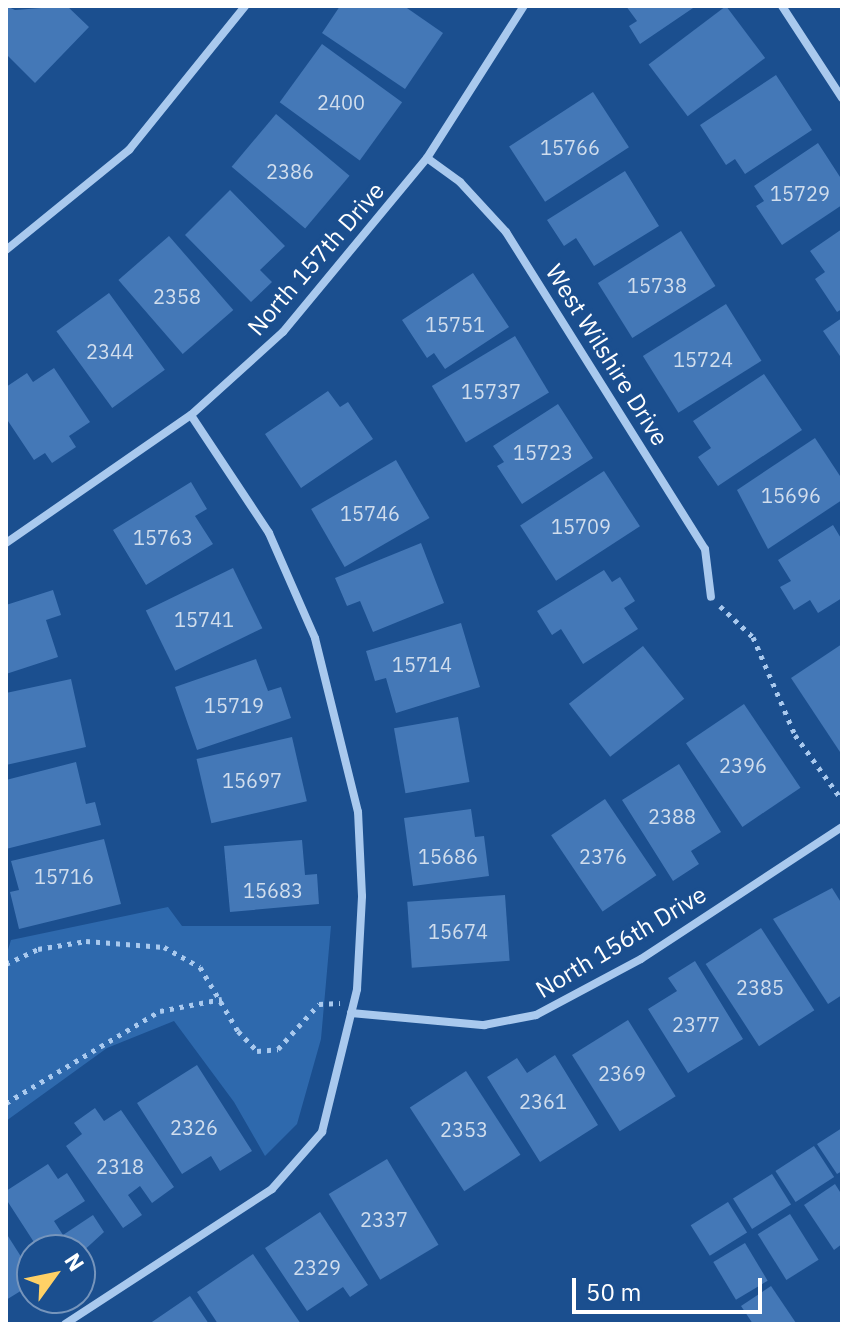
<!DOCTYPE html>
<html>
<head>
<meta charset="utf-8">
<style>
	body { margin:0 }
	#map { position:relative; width:848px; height:1330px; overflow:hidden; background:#1b4f8f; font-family:"IBM Plex Sans",sans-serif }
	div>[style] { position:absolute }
	.green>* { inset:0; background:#2e69ad }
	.building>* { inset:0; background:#4478b7; transform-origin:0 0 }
	.path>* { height:5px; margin-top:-2.5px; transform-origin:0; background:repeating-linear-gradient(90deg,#a9c9ee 0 4px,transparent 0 10px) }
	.street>* { height:8px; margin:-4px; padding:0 4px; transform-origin:4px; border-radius:4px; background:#a9c9ee }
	span { translate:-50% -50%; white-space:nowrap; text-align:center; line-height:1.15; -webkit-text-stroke:7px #1b4f8f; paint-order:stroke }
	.number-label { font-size:20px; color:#d0dded }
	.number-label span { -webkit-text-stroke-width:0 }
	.street-label { font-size:24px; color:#fff }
	.frame { position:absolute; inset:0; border:8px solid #fff; pointer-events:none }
	.north { position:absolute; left:16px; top:1234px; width:80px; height:80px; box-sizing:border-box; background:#1b4f8f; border:2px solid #7695bc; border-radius:50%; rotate:57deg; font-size:22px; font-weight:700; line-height:32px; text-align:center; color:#fff }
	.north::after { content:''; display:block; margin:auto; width:28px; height:36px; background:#ffd166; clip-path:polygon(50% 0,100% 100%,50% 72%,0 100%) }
	.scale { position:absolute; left:572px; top:1278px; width:190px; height:36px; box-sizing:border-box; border:4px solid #fff; border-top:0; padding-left:10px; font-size:24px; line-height:28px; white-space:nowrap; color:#fff; -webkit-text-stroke:6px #1b4f8f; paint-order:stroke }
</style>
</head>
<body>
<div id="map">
	<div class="green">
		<div style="clip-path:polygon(168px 907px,182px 926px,331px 926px,321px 1039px,297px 1124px,265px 1156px,234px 1102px,174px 1021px,107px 1048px,6px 1121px,6px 956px,11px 940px)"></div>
	</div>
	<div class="building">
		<div style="clip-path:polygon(6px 6px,15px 10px,67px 6px,89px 27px,35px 83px,6px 54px)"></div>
		<div style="clip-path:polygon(340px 6px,404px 6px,443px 33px,405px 89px,322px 33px)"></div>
		<div style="clip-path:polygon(626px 6px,696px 6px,640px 44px,629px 26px,637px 21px)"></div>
		<div style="left:726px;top:6px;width:65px;height:97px;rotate:53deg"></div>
		<div style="left:322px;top:44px;width:99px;height:72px;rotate:36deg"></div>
		<div style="clip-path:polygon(776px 75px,812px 130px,745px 174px,735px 159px,726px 165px,700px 125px)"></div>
		<div style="left:593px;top:92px;width:66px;height:100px;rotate:57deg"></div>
		<div style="left:276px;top:114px;width:96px;height:69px;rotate:40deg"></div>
		<div style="clip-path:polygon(818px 143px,842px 180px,842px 205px,782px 245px,756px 206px,764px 201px,754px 186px)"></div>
		<div style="clip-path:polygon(625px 171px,659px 226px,594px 266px,576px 238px,564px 246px,547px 220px)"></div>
		<div style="clip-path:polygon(230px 190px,285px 246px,260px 270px,272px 282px,251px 302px,185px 235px)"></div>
		<div style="clip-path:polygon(842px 229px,842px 309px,837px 312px,815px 279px,825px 272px,810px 251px)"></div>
		<div style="left:681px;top:231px;width:65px;height:98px;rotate:58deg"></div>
		<div style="left:169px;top:236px;width:98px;height:67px;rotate:49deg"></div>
		<div style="clip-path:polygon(473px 273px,509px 327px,445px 369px,434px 353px,427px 358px,402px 320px)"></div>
		<div style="left:109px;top:293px;width:95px;height:65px;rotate:54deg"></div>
		<div style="left:726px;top:304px;width:67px;height:98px;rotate:58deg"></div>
		<div style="clip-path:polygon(842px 318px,842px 359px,823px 331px)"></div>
		<div style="left:515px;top:336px;width:66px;height:97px;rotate:59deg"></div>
		<div style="clip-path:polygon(54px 368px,90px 422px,69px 436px,76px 447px,52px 463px,45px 453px,34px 460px,6px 418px,6px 387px,27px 373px,33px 382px)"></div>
		<div style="clip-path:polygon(764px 374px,802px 430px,718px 486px,698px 457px,711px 448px,693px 421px)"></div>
		<div style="clip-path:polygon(328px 391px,340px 407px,348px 402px,373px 439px,301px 488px,265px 434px)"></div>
		<div style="clip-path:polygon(558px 404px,593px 458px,522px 504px,497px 466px,504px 462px,493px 446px)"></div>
		<div style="clip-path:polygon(815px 438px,842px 479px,842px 500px,768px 549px,737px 490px)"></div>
		<div style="left:396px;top:460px;width:67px;height:98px;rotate:60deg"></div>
		<div style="left:604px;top:471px;width:66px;height:100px;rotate:57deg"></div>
		<div style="clip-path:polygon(191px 482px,207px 509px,195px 516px,213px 544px,146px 585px,113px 530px)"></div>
		<div style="clip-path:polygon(833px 525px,842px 540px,842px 598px,818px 613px,810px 600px,794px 610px,780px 587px,791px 581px,778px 560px)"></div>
		<div style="clip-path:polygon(421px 543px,444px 603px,373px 632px,360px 601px,347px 606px,335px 578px)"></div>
		<div style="left:233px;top:568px;width:67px;height:97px;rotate:64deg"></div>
		<div style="clip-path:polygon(604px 570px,612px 582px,620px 577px,635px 601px,624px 608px,638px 629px,583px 664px,561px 629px,552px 635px,537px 611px)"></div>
		<div style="clip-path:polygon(53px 590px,61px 615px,46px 620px,58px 657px,6px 674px,6px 605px)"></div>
		<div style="clip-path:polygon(461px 623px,480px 687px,396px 713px,386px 678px,375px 681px,366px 651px)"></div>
		<div style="clip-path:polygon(842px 644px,842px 755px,791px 678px)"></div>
		<div style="left:643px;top:646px;width:67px;height:94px;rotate:52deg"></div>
		<div style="clip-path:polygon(256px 659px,268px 691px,281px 687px,291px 718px,197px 750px,175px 687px)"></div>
		<div style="clip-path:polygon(71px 679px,86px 747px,6px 765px,6px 693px)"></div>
		<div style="left:744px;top:704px;width:101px;height:70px;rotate:56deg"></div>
		<div style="left:458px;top:717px;width:66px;height:65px;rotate:80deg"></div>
		<div style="left:292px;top:737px;width:66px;height:98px;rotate:77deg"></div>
		<div style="clip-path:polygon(76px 762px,86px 804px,95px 802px,101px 825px,6px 849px,6px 780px)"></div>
		<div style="clip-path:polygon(679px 764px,721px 832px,691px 851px,699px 864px,673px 881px,622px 800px)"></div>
		<div style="left:605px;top:799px;width:92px;height:65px;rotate:56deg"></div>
		<div style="clip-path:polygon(471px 809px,475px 837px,484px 836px,489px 876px,413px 886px,404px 818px)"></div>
		<div style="clip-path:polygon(104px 839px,121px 904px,19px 929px,10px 892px,19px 890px,11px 861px)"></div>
		<div style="clip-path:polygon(302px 840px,305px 875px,317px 874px,319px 904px,230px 912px,224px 846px)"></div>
		<div style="clip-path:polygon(832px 888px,842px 904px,842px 995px,828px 1004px,773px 919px)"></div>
		<div style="left:505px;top:895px;width:66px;height:98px;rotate:86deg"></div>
		<div style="left:761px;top:928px;width:98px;height:66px;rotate:57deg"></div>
		<div style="clip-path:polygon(695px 961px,743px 1039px,688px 1073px,648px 1009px,677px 991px,668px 978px)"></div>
		<div style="left:628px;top:1020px;width:90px;height:66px;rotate:58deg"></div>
		<div style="clip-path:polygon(555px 1055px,598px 1125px,540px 1162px,487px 1077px,517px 1058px,527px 1073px)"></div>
		<div style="clip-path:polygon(197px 1065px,252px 1151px,220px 1171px,211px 1156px,182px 1174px,137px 1103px)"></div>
		<div style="left:466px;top:1071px;width:100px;height:67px;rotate:57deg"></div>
		<div style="clip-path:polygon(95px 1108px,104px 1121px,121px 1110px,174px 1187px,152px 1203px,140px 1186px,128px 1195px,142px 1215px,123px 1228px,66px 1146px,82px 1134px,74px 1123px)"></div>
		<div style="clip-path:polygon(842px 1128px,842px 1171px,837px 1174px,817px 1144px)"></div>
		<div style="left:814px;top:1146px;width:37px;height:46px;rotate:57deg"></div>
		<div style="left:387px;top:1159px;width:100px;height:68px;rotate:59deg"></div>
		<div style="clip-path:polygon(48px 1164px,58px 1179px,67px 1173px,85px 1201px,54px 1221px,63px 1235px,93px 1215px,104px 1232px,80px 1254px,39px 1250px,6px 1199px,6px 1191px)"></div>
		<div style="left:772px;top:1174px;width:36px;height:46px;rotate:58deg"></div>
		<div style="clip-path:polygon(835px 1184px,842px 1195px,842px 1244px,834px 1250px,804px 1205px)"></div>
		<div style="left:728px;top:1202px;width:36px;height:44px;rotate:58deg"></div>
		<div style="clip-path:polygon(320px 1212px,368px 1285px,350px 1297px,343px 1287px,307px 1311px,265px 1248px)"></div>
		<div style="left:790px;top:1214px;width:54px;height:38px;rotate:58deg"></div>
		<div style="clip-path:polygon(6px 1233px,32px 1274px,32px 1284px,6px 1300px)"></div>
		<div style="left:745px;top:1243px;width:44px;height:37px;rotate:59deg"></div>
		<div style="clip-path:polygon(253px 1254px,301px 1324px,218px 1324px,197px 1292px)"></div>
		<div style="clip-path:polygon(771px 1286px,796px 1323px,795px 1324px,753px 1324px,741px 1306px)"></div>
		<div style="clip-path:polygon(190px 1296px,209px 1324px,149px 1324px)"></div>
	</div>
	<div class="path">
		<div style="left:720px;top:606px;width:45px;rotate:43.2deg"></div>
		<div style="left:753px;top:637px;width:107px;rotate:66.8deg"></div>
		<div style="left:795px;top:735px;width:80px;rotate:54.1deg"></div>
		<div style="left:6px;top:964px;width:35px;rotate:-25deg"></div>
		<div style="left:38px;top:949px;width:49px;rotate:-9.5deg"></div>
		<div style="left:86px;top:941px;width:78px;rotate:4.4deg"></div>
		<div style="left:164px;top:947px;width:41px;rotate:29.1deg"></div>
		<div style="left:200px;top:967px;width:74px;rotate:59.3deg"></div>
		<div style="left:238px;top:1031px;width:28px;rotate:46deg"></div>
		<div style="left:257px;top:1051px;width:21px;rotate:-5deg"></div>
		<div style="left:278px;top:1049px;width:61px;rotate:-47.7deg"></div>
		<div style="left:319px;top:1004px;width:21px;rotate:-3deg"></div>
		<div style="left:6px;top:1103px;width:179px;rotate:-30.9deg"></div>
		<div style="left:160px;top:1011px;width:63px;rotate:-11deg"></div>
	</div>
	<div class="street">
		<div style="left:782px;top:6px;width:110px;rotate:56.9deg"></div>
		<div style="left:427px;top:158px;width:41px;rotate:36deg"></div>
		<div style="left:460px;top:182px;width:68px;rotate:47.4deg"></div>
		<div style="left:506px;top:232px;width:374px;rotate:57.9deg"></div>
		<div style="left:705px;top:549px;width:48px;rotate:82.9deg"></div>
		<div style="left:6px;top:250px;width:159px;rotate:-39.1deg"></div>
		<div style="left:129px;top:150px;width:185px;rotate:-51.1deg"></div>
		<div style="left:6px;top:543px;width:225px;rotate:-34.7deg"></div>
		<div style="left:191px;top:415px;width:124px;rotate:-42.1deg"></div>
		<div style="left:283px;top:332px;width:226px;rotate:-50.4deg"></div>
		<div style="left:427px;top:158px;width:180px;rotate:-57.5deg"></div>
		<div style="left:351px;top:1013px;width:134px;rotate:5.2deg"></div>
		<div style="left:484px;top:1025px;width:53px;rotate:-10.9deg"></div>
		<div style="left:536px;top:1015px;width:119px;rotate:-28.1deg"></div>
		<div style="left:641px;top:959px;width:240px;rotate:-33.3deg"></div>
		<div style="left:65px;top:1324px;width:247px;rotate:-33.1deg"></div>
		<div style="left:272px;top:1189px;width:76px;rotate:-48.7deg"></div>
		<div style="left:322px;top:1132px;width:147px;rotate:-76.2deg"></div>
		<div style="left:357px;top:989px;width:93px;rotate:-86.9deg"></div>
		<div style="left:362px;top:896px;width:84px;rotate:-92.7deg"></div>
		<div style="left:358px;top:812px;width:179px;rotate:-103.9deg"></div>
		<div style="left:315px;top:638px;width:115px;rotate:-113.7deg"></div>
		<div style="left:269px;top:533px;width:141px;rotate:-123.5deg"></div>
	</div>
	<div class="number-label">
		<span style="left:341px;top:102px">2400</span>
		<span style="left:570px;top:147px">15766</span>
		<span style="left:290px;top:171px">2386</span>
		<span style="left:800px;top:193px">15729</span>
		<span style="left:657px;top:285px">15738</span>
		<span style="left:177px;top:296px">2358</span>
		<span style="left:455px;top:324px">15751</span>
		<span style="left:110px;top:351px">2344</span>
		<span style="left:703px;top:359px">15724</span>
		<span style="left:491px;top:391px">15737</span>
		<span style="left:543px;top:452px">15723</span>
		<span style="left:791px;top:495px">15696</span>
		<span style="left:370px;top:513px">15746</span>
		<span style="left:581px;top:526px">15709</span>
		<span style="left:163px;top:537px">15763</span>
		<span style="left:204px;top:619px">15741</span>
		<span style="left:422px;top:664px">15714</span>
		<span style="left:234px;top:705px">15719</span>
		<span style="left:743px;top:765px">2396</span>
		<span style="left:252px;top:780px">15697</span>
		<span style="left:672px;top:816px">2388</span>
		<span style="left:448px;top:856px">15686</span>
		<span style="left:603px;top:856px">2376</span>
		<span style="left:64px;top:876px">15716</span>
		<span style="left:273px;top:890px">15683</span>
		<span style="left:458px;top:931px">15674</span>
		<span style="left:760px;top:987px">2385</span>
		<span style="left:696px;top:1024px">2377</span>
		<span style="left:622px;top:1073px">2369</span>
		<span style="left:543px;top:1101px">2361</span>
		<span style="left:194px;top:1127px">2326</span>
		<span style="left:464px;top:1129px">2353</span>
		<span style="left:120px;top:1166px">2318</span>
		<span style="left:384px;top:1219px">2337</span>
		<span style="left:317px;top:1267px">2329</span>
	</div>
	<div class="street-label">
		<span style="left:316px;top:259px;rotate:-49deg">North 157th Drive</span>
		<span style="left:607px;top:355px;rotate:58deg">West Wilshire Drive</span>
		<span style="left:621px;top:942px;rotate:-31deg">North 156th Drive</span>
	</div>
	<div class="frame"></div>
	<div class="north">N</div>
	<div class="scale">50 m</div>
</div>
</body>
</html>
